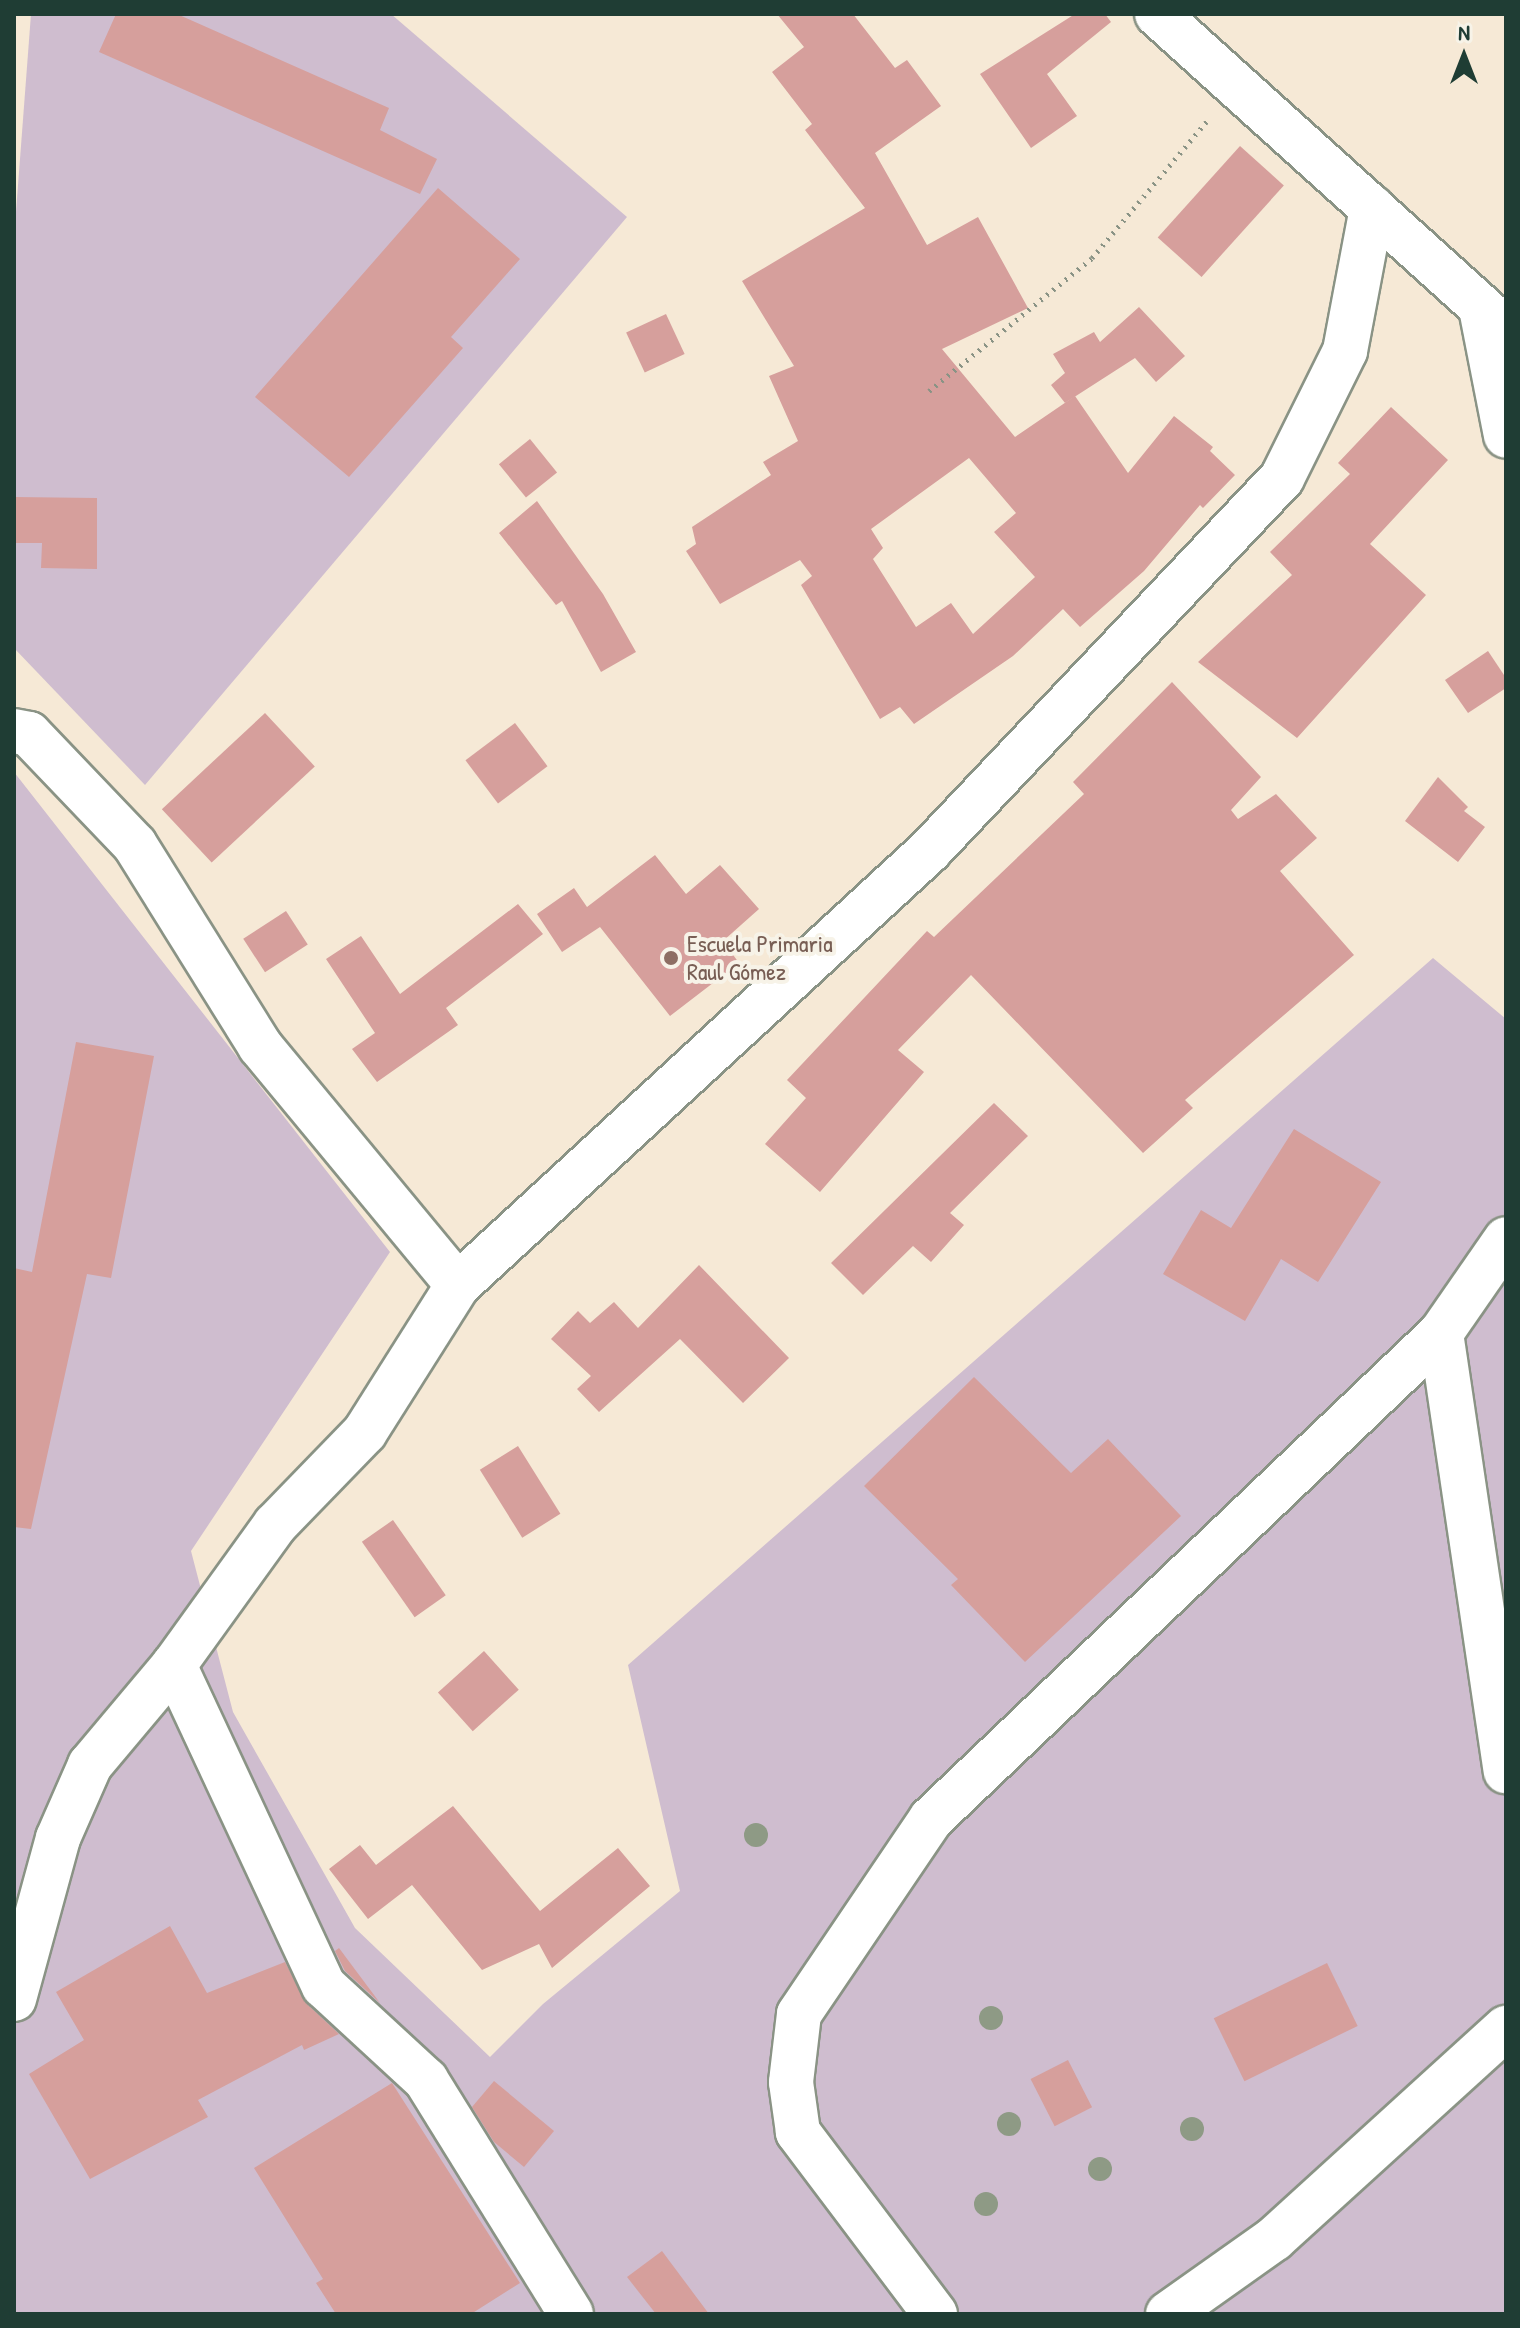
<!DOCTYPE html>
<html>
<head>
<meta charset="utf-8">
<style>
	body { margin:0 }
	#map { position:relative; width:1520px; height:2328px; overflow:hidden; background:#f6e9d6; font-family:"Patrick Hand",sans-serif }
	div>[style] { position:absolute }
	.industrial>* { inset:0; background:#cfbdcf }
	.building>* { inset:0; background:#d69f9c; transform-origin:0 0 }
	.path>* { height:5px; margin-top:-2.5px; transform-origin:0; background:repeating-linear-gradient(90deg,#8a9385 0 2px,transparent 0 8px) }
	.roads { filter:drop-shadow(2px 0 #8a9385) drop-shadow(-2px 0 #8a9385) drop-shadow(0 2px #8a9385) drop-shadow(0 -2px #8a9385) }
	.minor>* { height:44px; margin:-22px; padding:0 22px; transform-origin:22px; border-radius:22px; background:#fff }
	.trees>* { width:24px; height:24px; margin:-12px; border-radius:50%; background:#8e9a85 }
	.dots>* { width:22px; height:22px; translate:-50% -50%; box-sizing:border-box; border:4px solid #f7f3e8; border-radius:50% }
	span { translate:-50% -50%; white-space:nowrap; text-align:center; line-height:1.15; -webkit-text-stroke:8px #f7f3e8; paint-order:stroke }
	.education-label { font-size:24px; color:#785e54 }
	.left { translate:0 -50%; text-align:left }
	.frame { position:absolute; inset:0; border:16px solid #1f3d34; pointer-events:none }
	.north { position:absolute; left:1424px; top:16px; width:80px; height:80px; -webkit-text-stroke:6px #f7f3e8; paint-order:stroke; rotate:0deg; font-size:22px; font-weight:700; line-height:32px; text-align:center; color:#1f3d34 }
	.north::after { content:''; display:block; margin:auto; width:28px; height:36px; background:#1f3d34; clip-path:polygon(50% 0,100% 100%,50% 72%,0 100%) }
</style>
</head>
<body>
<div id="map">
	<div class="industrial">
		<div style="clip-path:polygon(31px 14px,391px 14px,627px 217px,145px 785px,14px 648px,14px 238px)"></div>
		<div style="clip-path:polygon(14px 772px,390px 1252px,191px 1551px,233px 1712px,355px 1928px,490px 2057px,543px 2004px,680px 1891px,628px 1665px,1433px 958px,1506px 1019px,1506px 2314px,14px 2314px)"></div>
	</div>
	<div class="building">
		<div style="clip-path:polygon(116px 14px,177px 14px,389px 108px,380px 130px,437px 159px,420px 194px,99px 52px)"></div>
		<div style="clip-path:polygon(evenodd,777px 14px,853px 14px,895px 68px,907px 60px,941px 106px,875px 153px,927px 245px,978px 217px,1028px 308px,942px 349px,1015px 437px,1075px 396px,1128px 473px,1174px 416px,1213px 447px,1210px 451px,1235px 475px,1203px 508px,1200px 505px,1144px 571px,1080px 627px,1063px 609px,1013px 656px,914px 724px,900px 707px,880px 719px,801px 585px,812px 576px,800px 560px,720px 604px,686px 551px,696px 544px,692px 527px,771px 475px,763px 462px,798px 441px,769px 376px,794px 366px,742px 281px,865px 208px,805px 130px,812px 124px,772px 72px,804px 47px,777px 14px,969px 458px,1016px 513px,994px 532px,1035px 577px,973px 634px,951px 603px,916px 627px,873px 559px,883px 548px,871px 529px,969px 458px)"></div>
		<div style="clip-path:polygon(1075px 14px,1105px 14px,1111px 22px,1047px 74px,1077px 116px,1031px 148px,980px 74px)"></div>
		<div style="left:1240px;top:146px;width:59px;height:123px;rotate:42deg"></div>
		<div style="clip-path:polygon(438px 188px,520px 259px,451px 337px,463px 348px,349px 477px,255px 397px)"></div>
		<div style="clip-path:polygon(1139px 307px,1185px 356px,1156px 382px,1135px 358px,1065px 403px,1051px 385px,1065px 373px,1053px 354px,1094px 332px,1100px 342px)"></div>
		<div style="left:666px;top:314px;width:44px;height:44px;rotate:65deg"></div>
		<div style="clip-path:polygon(1391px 407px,1448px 460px,1370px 544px,1426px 595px,1297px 738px,1198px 662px,1292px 575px,1270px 552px,1350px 474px,1338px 463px)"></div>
		<div style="left:530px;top:439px;width:43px;height:40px;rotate:51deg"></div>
		<div style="clip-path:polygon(14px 497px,97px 498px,97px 569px,41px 568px,42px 543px,14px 543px)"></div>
		<div style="clip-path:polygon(537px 501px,603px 594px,636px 652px,601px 672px,562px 601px,556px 605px,499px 533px)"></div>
		<div style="clip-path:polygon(1488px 651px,1506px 678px,1506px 688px,1468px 713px,1445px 680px)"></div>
		<div style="clip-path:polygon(1172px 682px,1261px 777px,1231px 810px,1238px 819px,1276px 794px,1317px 838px,1280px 871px,1354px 955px,1185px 1100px,1193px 1108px,1143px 1153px,971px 975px,898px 1050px,924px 1072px,820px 1192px,765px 1144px,806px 1098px,787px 1080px,927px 931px,934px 937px,1084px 794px,1073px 782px)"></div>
		<div style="left:265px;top:713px;width:73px;height:141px;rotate:47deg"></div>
		<div style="left:515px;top:723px;width:54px;height:62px;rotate:53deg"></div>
		<div style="clip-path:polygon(1438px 777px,1468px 807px,1464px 811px,1485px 827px,1458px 862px,1405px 821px)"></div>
		<div style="clip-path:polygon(655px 855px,686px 894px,720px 865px,759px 909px,723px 941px,739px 963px,670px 1016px,600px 927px,562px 952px,537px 914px,574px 888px,587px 907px)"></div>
		<div style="clip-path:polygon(518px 904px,543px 934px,446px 1008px,458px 1025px,377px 1082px,352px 1049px,375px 1033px,326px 959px,361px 936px,400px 994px)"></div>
		<div style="left:286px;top:911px;width:40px;height:51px;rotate:57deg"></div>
		<div style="clip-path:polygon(76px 1042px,154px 1056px,111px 1278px,87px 1274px,31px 1529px,14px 1527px,14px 1268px,32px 1272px)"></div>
		<div style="clip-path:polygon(994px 1103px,1028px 1136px,950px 1213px,964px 1225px,931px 1262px,913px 1246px,863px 1295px,831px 1263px)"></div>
		<div style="clip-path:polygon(1294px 1129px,1381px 1182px,1318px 1282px,1281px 1259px,1245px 1321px,1163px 1274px,1201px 1210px,1231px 1228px)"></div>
		<div style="clip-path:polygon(699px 1265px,789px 1358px,743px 1403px,680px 1339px,599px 1412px,577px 1389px,591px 1376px,551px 1339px,578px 1311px,590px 1323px,614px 1302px,638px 1328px)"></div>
		<div style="clip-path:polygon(974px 1377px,1071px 1473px,1108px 1439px,1181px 1516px,1025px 1662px,951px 1585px,958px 1579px,864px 1486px)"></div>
		<div style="left:518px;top:1446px;width:80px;height:45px;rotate:58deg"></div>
		<div style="left:393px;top:1520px;width:92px;height:38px;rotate:55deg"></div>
		<div style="left:484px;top:1651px;width:52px;height:62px;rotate:48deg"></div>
		<div style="clip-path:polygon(453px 1806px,540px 1911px,618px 1848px,650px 1886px,552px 1968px,539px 1944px,482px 1970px,412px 1885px,368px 1919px,329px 1869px,360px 1845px,376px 1865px)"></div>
		<div style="clip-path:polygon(170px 1926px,207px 1993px,285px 1962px,307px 2004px,339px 2034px,304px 2050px,302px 2045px,198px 2100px,208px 2117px,90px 2179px,29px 2074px,84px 2040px,56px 1992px)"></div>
		<div style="clip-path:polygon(339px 1948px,380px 2003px,345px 1971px,335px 1951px)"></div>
		<div style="left:1327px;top:1963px;width:70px;height:126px;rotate:64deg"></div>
		<div style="left:1068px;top:2060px;width:53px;height:42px;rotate:63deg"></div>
		<div style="clip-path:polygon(494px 2081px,554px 2131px,524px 2167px,494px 2142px,472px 2107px)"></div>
		<div style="clip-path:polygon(392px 2083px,520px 2283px,471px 2314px,336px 2314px,316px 2283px,323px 2279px,254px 2168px)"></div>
		<div style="clip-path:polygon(662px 2251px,709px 2314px,656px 2314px,627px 2277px)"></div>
	</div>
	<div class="path">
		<div style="left:929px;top:391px;width:210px;rotate:-39.2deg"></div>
		<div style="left:1092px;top:258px;width:179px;rotate:-50deg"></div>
	</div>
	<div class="roads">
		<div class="minor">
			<div style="left:1157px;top:14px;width:470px;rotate:42.1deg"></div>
			<div style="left:1481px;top:308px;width:130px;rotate:78.9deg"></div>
			<div style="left:14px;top:731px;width:15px;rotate:11deg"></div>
			<div style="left:29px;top:734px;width:153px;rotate:46.3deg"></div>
			<div style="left:135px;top:845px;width:237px;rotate:58.1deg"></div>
			<div style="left:260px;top:1046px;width:310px;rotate:50.4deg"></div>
			<div style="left:458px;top:1285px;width:642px;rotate:-42.66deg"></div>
			<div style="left:930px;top:850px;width:512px;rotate:-46.58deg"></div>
			<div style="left:1282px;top:478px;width:142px;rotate:-63.6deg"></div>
			<div style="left:1345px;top:351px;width:146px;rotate:-79.3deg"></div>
			<div style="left:1441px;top:1333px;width:443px;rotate:81.6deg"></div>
			<div style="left:174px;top:1665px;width:354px;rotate:65deg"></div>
			<div style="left:324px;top:1986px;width:139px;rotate:42.7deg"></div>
			<div style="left:426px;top:2080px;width:275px;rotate:58.2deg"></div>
			<div style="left:14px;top:1999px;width:167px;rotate:-74.7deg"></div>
			<div style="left:58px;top:1838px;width:80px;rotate:-66.3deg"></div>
			<div style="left:90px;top:1765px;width:131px;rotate:-50deg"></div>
			<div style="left:174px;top:1665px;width:173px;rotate:-54.2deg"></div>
			<div style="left:275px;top:1525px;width:129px;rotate:-45.9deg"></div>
			<div style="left:365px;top:1432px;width:174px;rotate:-57.7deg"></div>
			<div style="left:935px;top:2314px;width:228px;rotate:-127deg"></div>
			<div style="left:798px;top:2132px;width:50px;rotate:-98deg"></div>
			<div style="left:791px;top:2082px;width:68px;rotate:-83.3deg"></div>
			<div style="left:799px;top:2014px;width:235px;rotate:-55.9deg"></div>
			<div style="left:931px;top:1819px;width:704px;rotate:-43.62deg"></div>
			<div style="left:1441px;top:1333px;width:114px;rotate:-55.3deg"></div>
			<div style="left:1168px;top:2314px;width:130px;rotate:-35.3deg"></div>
			<div style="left:1274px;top:2239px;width:314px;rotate:-42.3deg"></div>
		</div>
	</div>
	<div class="trees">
		<div style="left:756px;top:1835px"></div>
		<div style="left:991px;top:2018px"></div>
		<div style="left:1009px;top:2124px"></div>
		<div style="left:1192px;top:2129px"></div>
		<div style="left:1100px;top:2169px"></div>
		<div style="left:986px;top:2204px"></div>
	</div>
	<div class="dots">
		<div style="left:671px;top:958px;background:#8d6e63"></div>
	</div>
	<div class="education-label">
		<span class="left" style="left:687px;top:958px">Escuela Primaria<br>Raul Gómez</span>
	</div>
	<div class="frame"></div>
	<div class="north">N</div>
</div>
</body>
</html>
